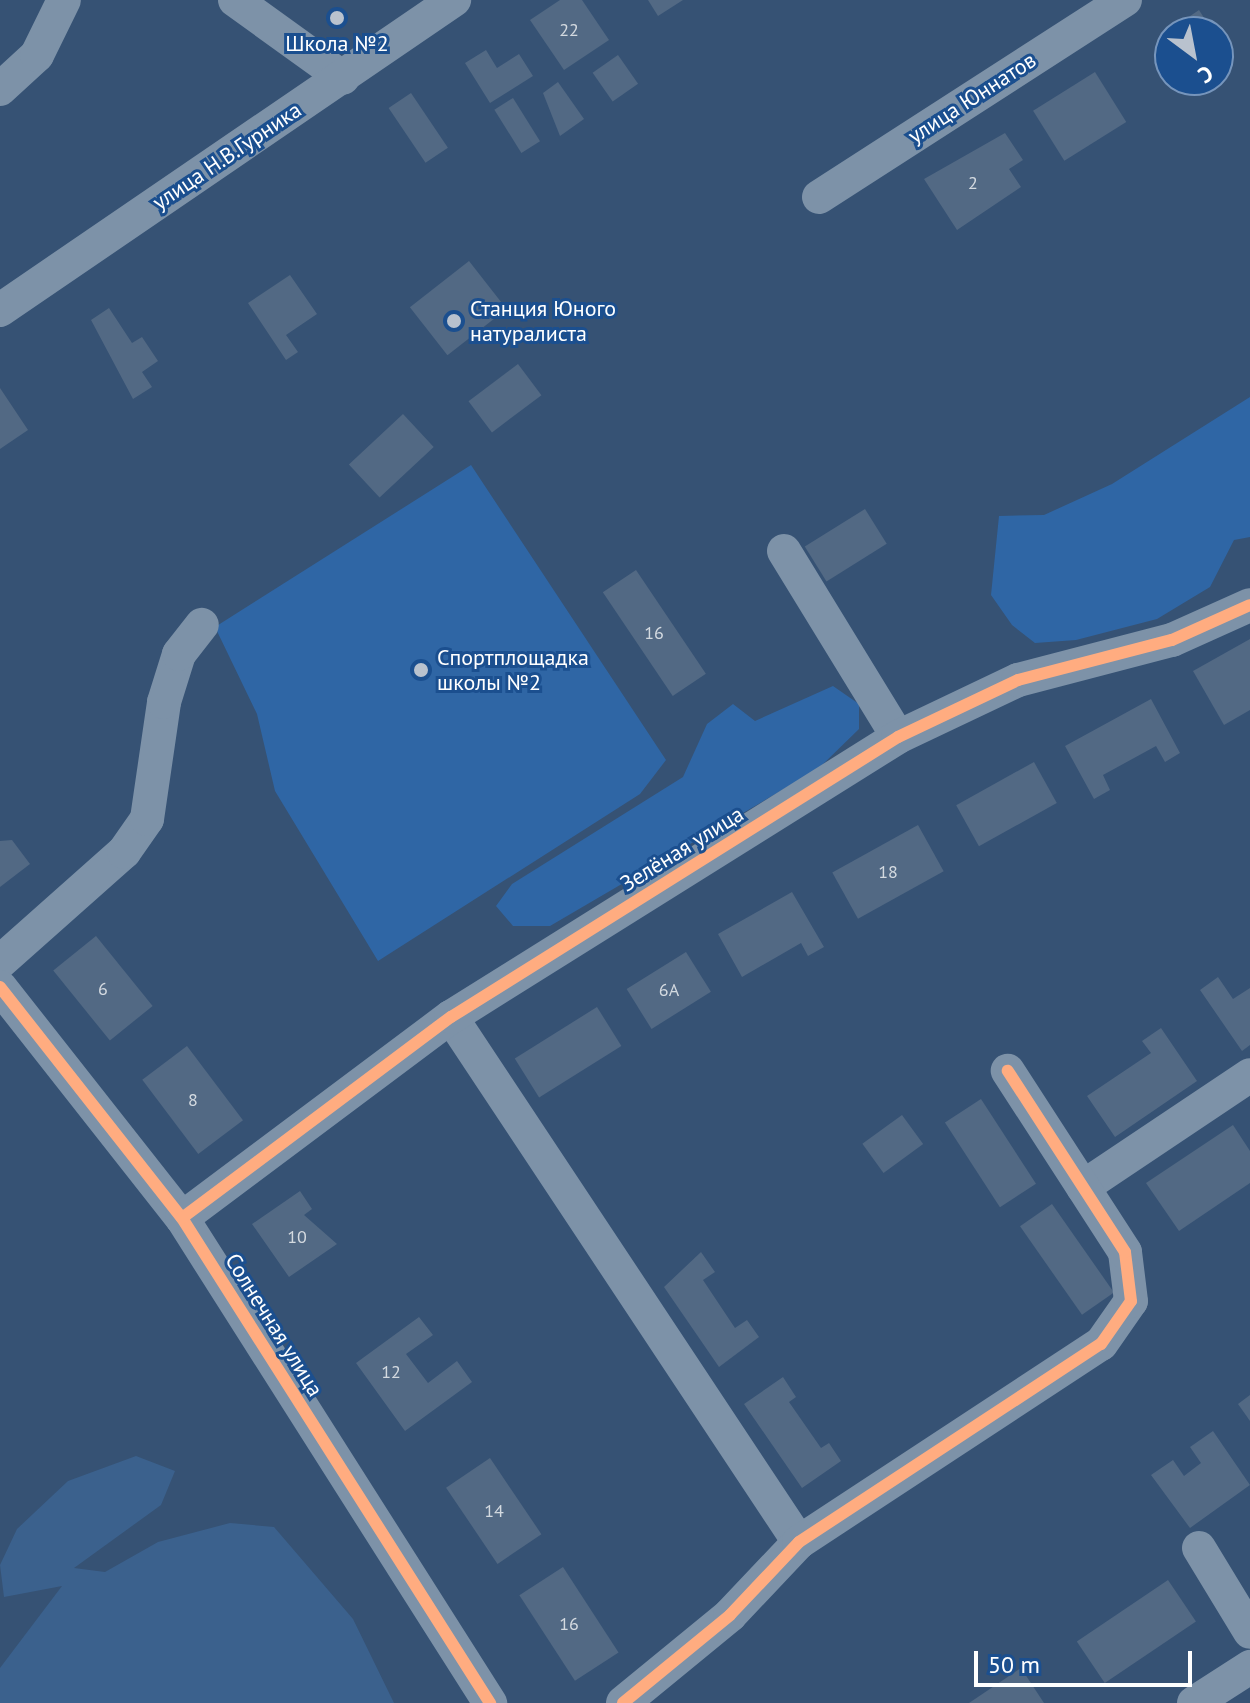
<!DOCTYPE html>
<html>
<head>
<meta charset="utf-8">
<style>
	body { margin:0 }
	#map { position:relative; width:1250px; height:1703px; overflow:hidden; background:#365274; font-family:"PT Sans",sans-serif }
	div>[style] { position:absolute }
	.green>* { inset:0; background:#2f66a5 }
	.water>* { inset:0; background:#3b618d }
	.building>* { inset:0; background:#526984; transform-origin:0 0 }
	.minor>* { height:34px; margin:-17px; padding:0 17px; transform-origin:17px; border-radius:17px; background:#7d92a8 }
	.cycleway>* { height:12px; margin:-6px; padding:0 6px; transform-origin:6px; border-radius:6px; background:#ffac80 }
	.dots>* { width:22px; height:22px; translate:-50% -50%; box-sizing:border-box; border:4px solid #1b4f8f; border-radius:50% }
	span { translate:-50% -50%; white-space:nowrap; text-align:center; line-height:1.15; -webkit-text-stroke:6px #1b4f8f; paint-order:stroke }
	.number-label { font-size:18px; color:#d4dae0 }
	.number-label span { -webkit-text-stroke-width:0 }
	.poi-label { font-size:22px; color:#fff }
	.left { translate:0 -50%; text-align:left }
	.street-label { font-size:22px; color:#fff }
	.north { position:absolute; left:1154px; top:16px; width:80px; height:80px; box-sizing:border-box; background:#1b4f8f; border:2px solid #7695bc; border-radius:50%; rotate:148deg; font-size:22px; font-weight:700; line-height:32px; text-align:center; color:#fff }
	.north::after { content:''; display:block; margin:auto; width:28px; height:36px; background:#b9c2ce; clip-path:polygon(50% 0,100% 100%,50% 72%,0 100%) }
	.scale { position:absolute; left:974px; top:1651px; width:218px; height:36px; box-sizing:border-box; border:4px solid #fff; border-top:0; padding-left:10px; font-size:24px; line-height:28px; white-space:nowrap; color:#fff; -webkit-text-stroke:6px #1b4f8f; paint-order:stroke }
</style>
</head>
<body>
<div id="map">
	<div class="green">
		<div style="clip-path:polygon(1250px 397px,1250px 537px,1234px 540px,1210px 587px,1157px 619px,1076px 640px,1035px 643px,1012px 625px,991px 595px,999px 516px,1044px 515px,1112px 484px)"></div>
		<div style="clip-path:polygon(471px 465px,666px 760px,640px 794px,378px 961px,275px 791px,257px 714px,215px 627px)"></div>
		<div style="clip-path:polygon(833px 686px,859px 704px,859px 729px,818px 769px,550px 926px,513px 926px,496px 906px,512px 884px,683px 777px,707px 724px,733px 704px,755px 721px)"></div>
	</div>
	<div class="water">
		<div style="clip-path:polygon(136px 1456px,175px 1471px,161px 1505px,74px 1568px,105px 1572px,158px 1542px,230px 1523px,274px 1527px,353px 1619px,394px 1703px,0 1703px,0 1668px,62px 1586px,4px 1597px,0 1565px,17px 1529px,68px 1481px)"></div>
	</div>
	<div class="building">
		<div style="clip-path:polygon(560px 0,582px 0,609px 40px,564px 70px,530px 20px)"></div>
		<div style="clip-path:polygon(648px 0,683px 0,658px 16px)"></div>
		<div style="clip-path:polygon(1199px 10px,1213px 32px,1170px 32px,1170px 47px,1162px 35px)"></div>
		<div style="clip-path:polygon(486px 50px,497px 68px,519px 54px,533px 76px,490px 103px,465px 63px)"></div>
		<div style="left:618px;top:55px;width:35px;height:31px;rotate:55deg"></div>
		<div style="left:1095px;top:72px;width:59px;height:73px;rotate:58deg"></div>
		<div style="clip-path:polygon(558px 82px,584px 119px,560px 136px,543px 93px)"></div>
		<div style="left:411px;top:93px;width:66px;height:27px;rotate:56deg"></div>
		<div style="left:513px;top:98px;width:51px;height:22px;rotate:58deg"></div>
		<div style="clip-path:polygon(1005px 133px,1023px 160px,1009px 169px,1021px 187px,957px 230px,924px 179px)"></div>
		<div style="left:469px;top:261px;width:61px;height:75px;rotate:52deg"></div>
		<div style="clip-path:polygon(290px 275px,317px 314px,286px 335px,298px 352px,286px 360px,248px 303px)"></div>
		<div style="clip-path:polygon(109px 308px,132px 343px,142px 337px,158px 361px,142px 372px,152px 387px,133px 399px,91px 320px)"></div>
		<div style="left:518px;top:364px;width:39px;height:62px;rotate:53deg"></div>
		<div style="clip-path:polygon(0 388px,28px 430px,0 449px)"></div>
		<div style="left:403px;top:414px;width:45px;height:74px;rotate:47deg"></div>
		<div style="left:865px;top:509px;width:41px;height:71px;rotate:58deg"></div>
		<div style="left:636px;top:570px;width:125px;height:40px;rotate:56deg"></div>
		<div style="clip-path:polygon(1250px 639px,1250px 710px,1224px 725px,1193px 671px)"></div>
		<div style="clip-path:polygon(1151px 699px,1180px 753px,1165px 762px,1156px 746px,1103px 775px,1110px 790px,1094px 799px,1065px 746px)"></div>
		<div style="left:1034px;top:762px;width:47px;height:89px;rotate:61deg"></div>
		<div style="left:918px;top:825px;width:53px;height:98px;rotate:61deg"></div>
		<div style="clip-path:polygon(12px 840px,30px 864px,0 887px,0 841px)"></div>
		<div style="clip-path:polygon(792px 892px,824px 947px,808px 956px,801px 943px,742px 977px,718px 934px)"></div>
		<div style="left:96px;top:936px;width:90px;height:55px;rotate:51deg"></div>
		<div style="left:686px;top:952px;width:47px;height:70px;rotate:58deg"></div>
		<div style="clip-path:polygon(1218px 977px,1233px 999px,1250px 988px,1250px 1045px,1242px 1051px,1200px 990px)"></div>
		<div style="left:597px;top:1007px;width:46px;height:97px;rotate:58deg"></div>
		<div style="clip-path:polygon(1161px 1028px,1197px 1081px,1115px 1137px,1087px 1096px,1151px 1053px,1142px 1041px)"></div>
		<div style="left:187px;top:1046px;width:93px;height:56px;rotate:53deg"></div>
		<div style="left:981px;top:1099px;width:101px;height:43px;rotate:57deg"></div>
		<div style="left:902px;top:1115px;width:36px;height:49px;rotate:54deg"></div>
		<div style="clip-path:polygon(1233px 1125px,1250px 1151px,1250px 1183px,1179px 1231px,1146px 1183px)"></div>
		<div style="clip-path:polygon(300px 1191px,312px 1209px,304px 1215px,337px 1244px,289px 1277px,252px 1224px)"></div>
		<div style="left:1052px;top:1204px;width:108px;height:39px;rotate:55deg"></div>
		<div style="clip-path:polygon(701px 1252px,715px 1272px,703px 1280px,735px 1328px,747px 1320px,759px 1337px,719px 1367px,664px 1287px)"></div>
		<div style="clip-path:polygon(419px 1317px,433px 1335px,406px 1354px,428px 1383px,457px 1361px,472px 1382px,405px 1431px,356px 1363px)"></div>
		<div style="clip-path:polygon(783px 1377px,796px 1397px,789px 1402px,821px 1448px,829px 1443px,841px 1461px,802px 1488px,744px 1404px)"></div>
		<div style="clip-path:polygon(1250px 1395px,1250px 1421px,1238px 1404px)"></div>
		<div style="clip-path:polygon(1213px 1431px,1250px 1485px,1190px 1528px,1151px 1475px,1173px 1460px,1184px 1476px,1201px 1463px,1190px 1447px)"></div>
		<div style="left:490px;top:1458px;width:92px;height:53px;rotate:56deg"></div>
		<div style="left:563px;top:1567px;width:102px;height:52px;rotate:57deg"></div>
		<div style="left:1168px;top:1580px;width:50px;height:110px;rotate:56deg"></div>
		<div style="clip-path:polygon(1021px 1668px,1044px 1703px,969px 1703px)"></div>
	</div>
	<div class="minor">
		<div style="left:235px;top:0;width:133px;rotate:35.8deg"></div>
		<div style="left:0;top:89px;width:50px;rotate:-42.6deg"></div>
		<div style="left:37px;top:55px;width:61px;rotate:-63.9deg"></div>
		<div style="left:819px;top:197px;width:364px;rotate:-32.8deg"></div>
		<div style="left:0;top:310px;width:550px;rotate:-34.33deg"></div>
		<div style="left:784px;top:551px;width:218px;rotate:58.5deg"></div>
		<div style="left:0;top:962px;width:166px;rotate:-41.6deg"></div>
		<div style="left:124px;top:852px;width:40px;rotate:-55.1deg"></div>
		<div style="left:147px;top:819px;width:118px;rotate:-81.7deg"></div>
		<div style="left:164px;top:702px;width:50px;rotate:-72.6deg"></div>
		<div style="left:179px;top:654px;width:37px;rotate:-52deg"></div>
		<div style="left:0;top:987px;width:294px;rotate:51.8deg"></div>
		<div style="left:182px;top:1218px;width:575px;rotate:57.58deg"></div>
		<div style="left:451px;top:1017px;width:630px;rotate:56.46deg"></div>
		<div style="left:1083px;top:1187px;width:201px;rotate:-33.8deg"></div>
		<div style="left:182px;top:1218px;width:336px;rotate:-36.8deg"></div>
		<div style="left:451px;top:1017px;width:527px;rotate:-32.06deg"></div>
		<div style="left:898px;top:737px;width:133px;rotate:-25.4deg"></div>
		<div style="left:1018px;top:680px;width:159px;rotate:-14.6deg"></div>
		<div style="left:1172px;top:640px;width:85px;rotate:-24.2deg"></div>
		<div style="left:1199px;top:1548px;width:98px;rotate:58.7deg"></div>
		<div style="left:623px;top:1703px;width:139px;rotate:-39.4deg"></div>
		<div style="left:730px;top:1615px;width:100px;rotate:-46.6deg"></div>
		<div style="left:799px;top:1542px;width:361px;rotate:-33.3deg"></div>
		<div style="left:1101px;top:1344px;width:52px;rotate:-55.1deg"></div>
		<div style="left:1131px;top:1301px;width:49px;rotate:-97deg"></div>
		<div style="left:1125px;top:1252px;width:216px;rotate:-122.9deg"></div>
		<div style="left:1194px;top:1703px;width:67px;rotate:-32.7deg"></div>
	</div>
	<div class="cycleway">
		<div style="left:0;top:987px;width:294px;rotate:51.8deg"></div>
		<div style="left:182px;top:1218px;width:575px;rotate:57.58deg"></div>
		<div style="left:182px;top:1218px;width:336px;rotate:-36.8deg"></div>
		<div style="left:451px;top:1017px;width:527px;rotate:-32.06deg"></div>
		<div style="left:898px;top:737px;width:133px;rotate:-25.4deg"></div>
		<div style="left:1018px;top:680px;width:159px;rotate:-14.6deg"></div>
		<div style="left:1172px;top:640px;width:85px;rotate:-24.2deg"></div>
		<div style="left:623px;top:1703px;width:139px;rotate:-39.4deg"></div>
		<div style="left:730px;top:1615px;width:100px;rotate:-46.6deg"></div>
		<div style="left:799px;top:1542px;width:361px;rotate:-33.3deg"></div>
		<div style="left:1101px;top:1344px;width:52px;rotate:-55.1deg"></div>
		<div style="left:1131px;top:1301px;width:49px;rotate:-97deg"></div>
		<div style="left:1125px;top:1252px;width:216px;rotate:-122.9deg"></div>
	</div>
	<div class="dots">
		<div style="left:337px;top:18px;background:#b9c2ce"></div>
		<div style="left:454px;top:321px;background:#b9c2ce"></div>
		<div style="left:421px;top:670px;background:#b9c2ce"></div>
	</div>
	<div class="number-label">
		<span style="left:569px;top:30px">22</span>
		<span style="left:973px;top:183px">2</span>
		<span style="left:654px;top:633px">16</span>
		<span style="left:888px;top:872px">18</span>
		<span style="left:103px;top:989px">6</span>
		<span style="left:669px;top:990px">6А</span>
		<span style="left:193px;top:1100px">8</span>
		<span style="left:297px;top:1237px">10</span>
		<span style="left:391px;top:1372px">12</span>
		<span style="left:494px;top:1511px">14</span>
		<span style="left:569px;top:1624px">16</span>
	</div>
	<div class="poi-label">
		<span style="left:337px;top:44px">Школа №2</span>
		<span class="left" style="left:470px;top:321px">Станция Юного<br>натуралиста</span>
		<span class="left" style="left:437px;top:670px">Спортплощадка<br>школы №2</span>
	</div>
	<div class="street-label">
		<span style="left:972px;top:98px;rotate:-33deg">улица Юннатов</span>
		<span style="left:227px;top:156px;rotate:-34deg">улица Н.В.Гурника</span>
		<span style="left:682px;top:849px;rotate:-32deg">Зелёная улица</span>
		<span style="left:274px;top:1325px;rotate:58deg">Солнечная улица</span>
	</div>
	<div class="north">С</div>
	<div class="scale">50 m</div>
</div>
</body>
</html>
